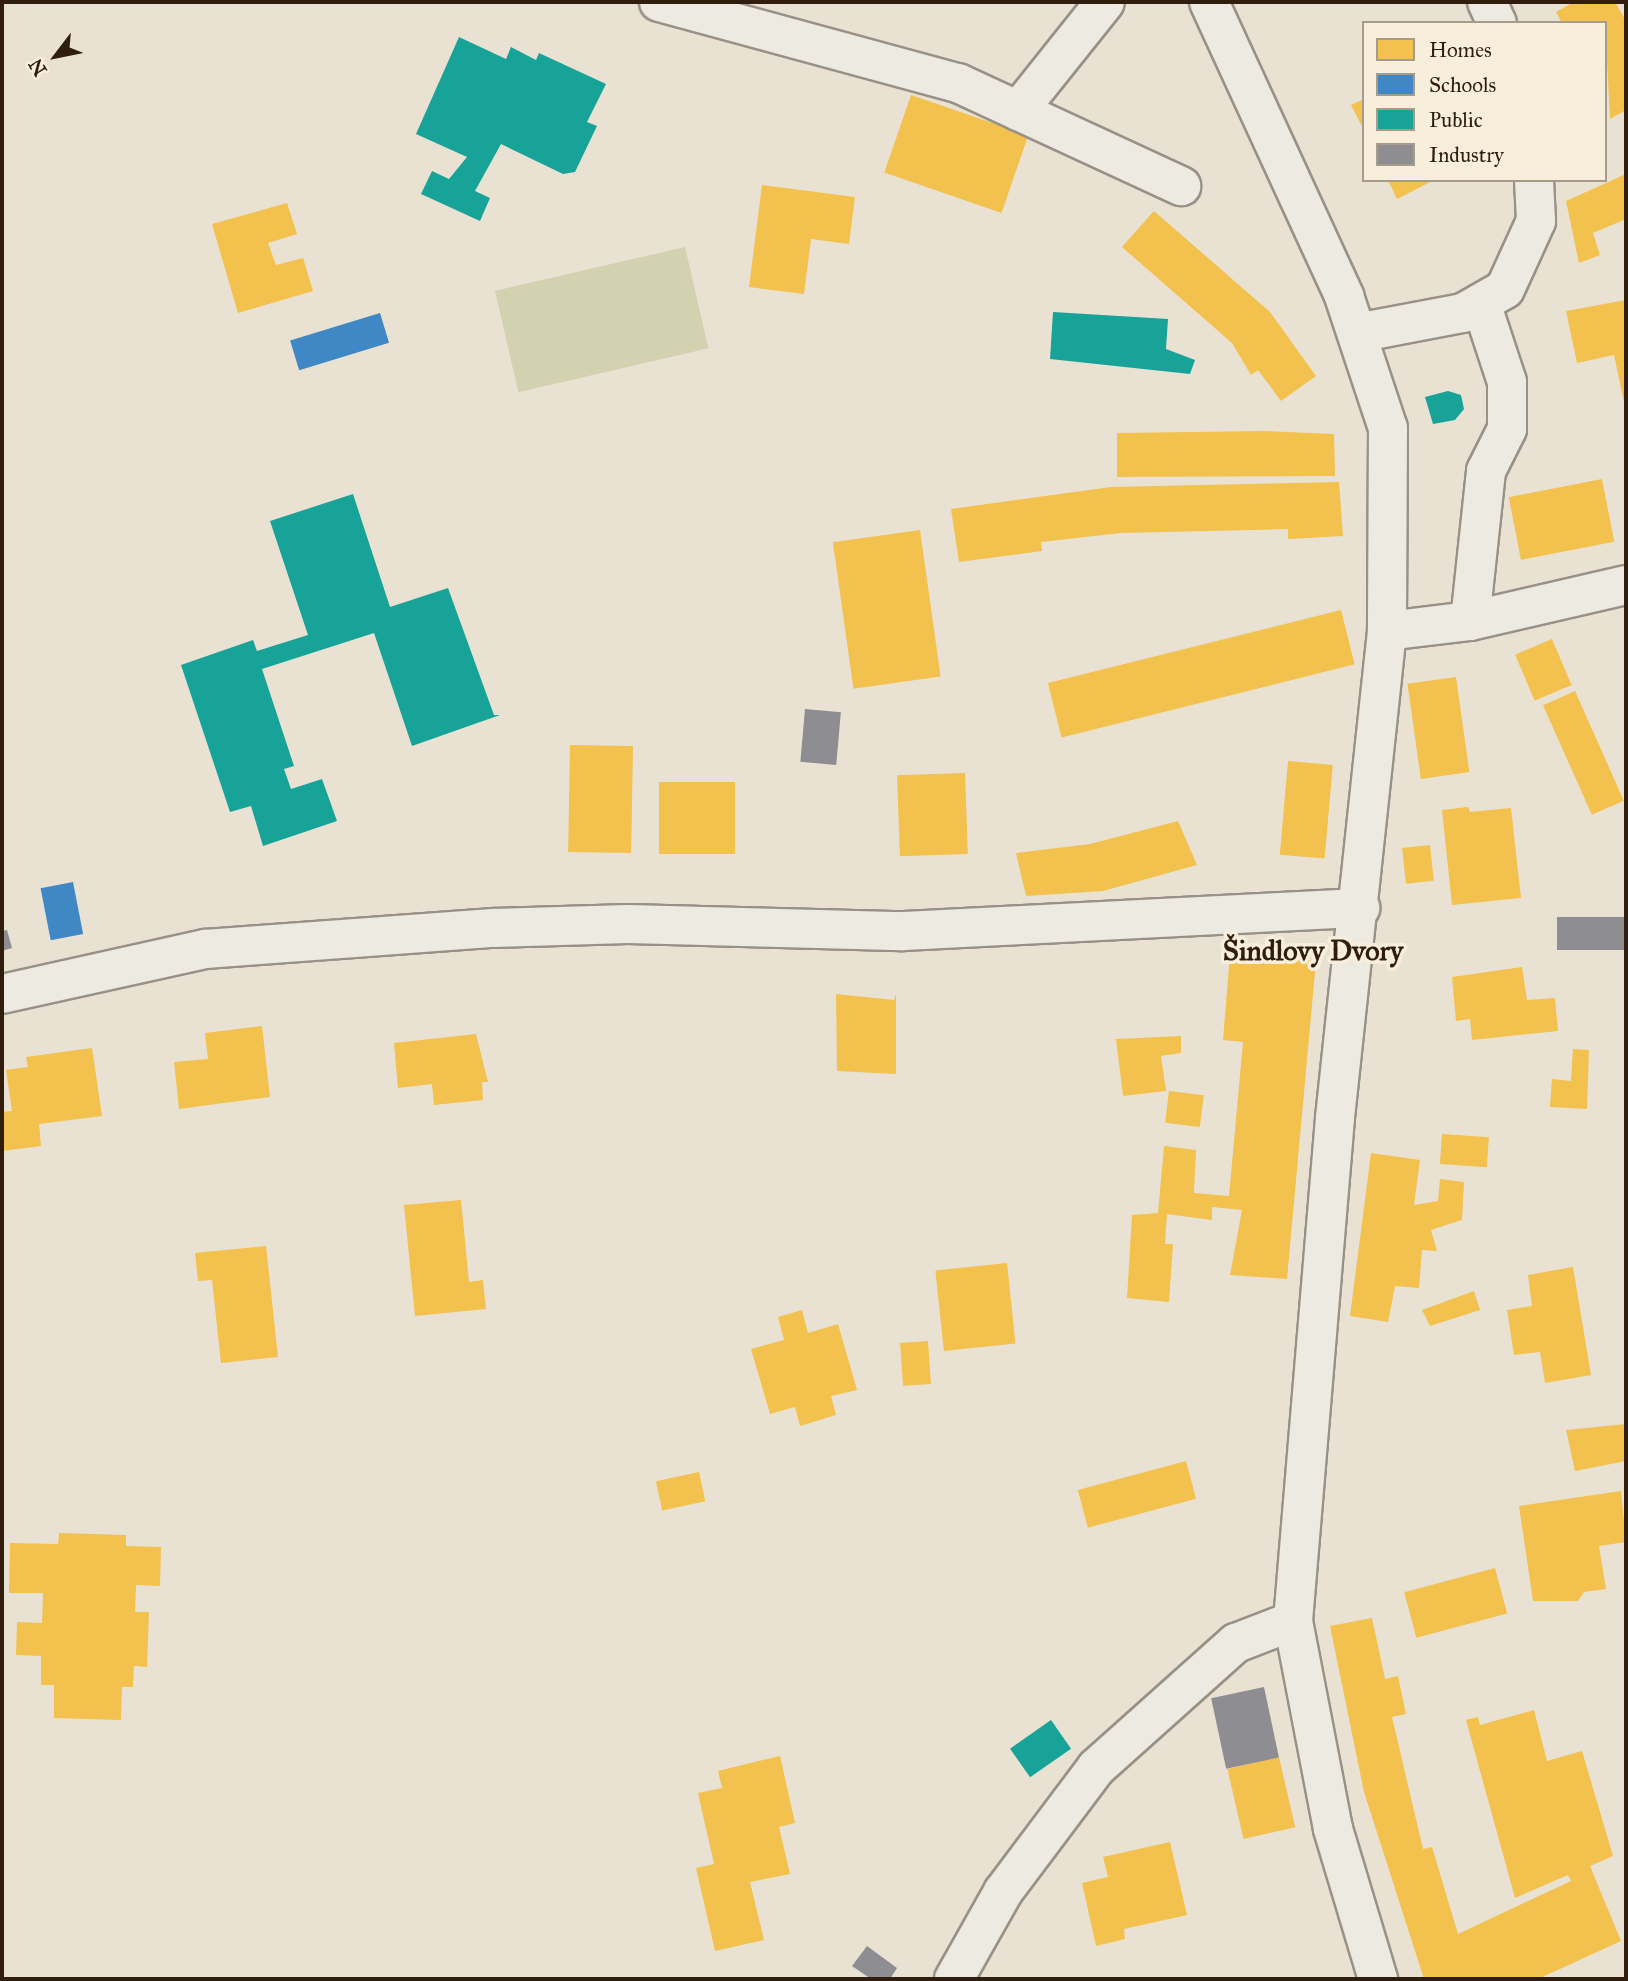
<!DOCTYPE html>
<html>
<head>
<meta charset="utf-8">
<style>
	body { margin:0 }
	#map { position:relative; width:1628px; height:1981px; overflow:hidden; background:#e9e2d3; font-family:"IM FELL Great Primer",serif }
	div>[style] { position:absolute }
	.green>* { inset:0; background:#d2d1b0; transform-origin:0 0 }
	.homes>* { inset:0; background:#f2c14e; transform-origin:0 0 }
	.schools>* { inset:0; background:#3f88c5; transform-origin:0 0 }
	.public>* { inset:0; background:#17a398; transform-origin:0 0 }
	.industry>* { inset:0; background:#8d8d92; transform-origin:0 0 }
	.roads { filter:drop-shadow(2px 0 #989187) drop-shadow(-2px 0 #989187) drop-shadow(0 2px #989187) drop-shadow(0 -2px #989187) }
	.minor>* { height:38px; margin:-19px; padding:0 19px; transform-origin:19px; border-radius:19px; background:#edeae2 }
	.tertiary>* { height:38px; margin:-19px; padding:0 19px; transform-origin:19px; border-radius:19px; background:#edeae2 }
	span { translate:-50% -50%; white-space:nowrap; text-align:center; line-height:1.15; -webkit-text-stroke:7px #f7efdc; paint-order:stroke }
	.quarter-label { font-size:28px; color:#301d0d; font-weight:700 }
	.frame { position:absolute; inset:0; border:4px solid #301d0d; pointer-events:none }
	.legend { position:absolute; left:1362px; top:21px; width:245px; height:161px; box-sizing:border-box; background:#f7efdc; border:2px solid #a79b89; margin:0; padding:9px 12px; list-style:none; font-size:21px; color:#301d0d }
	.legend li { display:flex; align-items:center; gap:14px; height:35px }
	.legend b { width:35px; border:2px solid #a79b89 }
	.north { position:absolute; left:21px; top:21px; width:70px; height:70px; -webkit-text-stroke:5px #f7efdc; paint-order:stroke; rotate:238deg; font-size:19px; font-weight:700; line-height:28px; text-align:center; color:#301d0d }
	.north::after { content:''; display:block; margin:auto; width:24px; height:32px; background:#301d0d; clip-path:polygon(50% 0,100% 100%,50% 72%,0 100%) }
</style>
</head>
<body>
<div id="map">
	<div class="green">
		<div style="left:685px;top:247px;width:104px;height:195px;rotate:77deg"></div>
	</div>
	<div class="homes">
		<div style="clip-path:polygon(1574px 2px,1615px 2px,1626px 21px,1626px 110px,1610px 119px,1605px 23px,1562px 23px,1556px 12px)"></div>
		<div style="left:911px;top:95px;width:124px;height:82px;rotate:19deg"></div>
		<div style="clip-path:polygon(1364px 99px,1364px 130px,1351px 105px)"></div>
		<div style="clip-path:polygon(1626px 174px,1626px 219px,1593px 233px,1600px 255px,1579px 263px,1566px 201px)"></div>
		<div style="clip-path:polygon(1388px 180px,1434px 180px,1397px 199px)"></div>
		<div style="clip-path:polygon(762px 185px,855px 197px,849px 244px,811px 239px,804px 294px,749px 287px)"></div>
		<div style="clip-path:polygon(287px 203px,297px 234px,268px 243px,276px 265px,303px 258px,313px 291px,238px 313px,212px 224px)"></div>
		<div style="clip-path:polygon(1154px 211px,1270px 312px,1316px 376px,1281px 401px,1258px 370px,1251px 375px,1232px 343px,1122px 247px)"></div>
		<div style="clip-path:polygon(1626px 300px,1626px 407px,1625px 407px,1614px 355px,1577px 363px,1566px 311px)"></div>
		<div style="clip-path:polygon(1266px 431px,1334px 434px,1335px 476px,1117px 477px,1117px 433px)"></div>
		<div style="left:1602px;top:479px;width:64px;height:95px;rotate:79deg"></div>
		<div style="clip-path:polygon(1339px 482px,1343px 536px,1288px 539px,1288px 529px,1121px 533px,1041px 542px,1042px 551px,959px 562px,951px 509px,1111px 487px)"></div>
		<div style="left:920px;top:530px;width:148px;height:88px;rotate:82deg"></div>
		<div style="left:1341px;top:610px;width:56px;height:302px;rotate:76deg"></div>
		<div style="left:1552px;top:639px;width:50px;height:40px;rotate:67deg"></div>
		<div style="left:1456px;top:677px;width:96px;height:49px;rotate:82deg"></div>
		<div style="left:1575px;top:691px;width:120px;height:35px;rotate:66deg"></div>
		<div style="left:570px;top:745px;width:63px;height:107px;rotate:1deg"></div>
		<div style="left:1288px;top:761px;width:45px;height:94px;rotate:5deg"></div>
		<div style="left:965px;top:773px;width:81px;height:68px;rotate:88deg"></div>
		<div style="left:659px;top:782px;width:76px;height:72px"></div>
		<div style="clip-path:polygon(1468px 807px,1470px 812px,1511px 808px,1521px 898px,1452px 905px,1442px 810px)"></div>
		<div style="clip-path:polygon(1178px 821px,1197px 865px,1103px 891px,1026px 896px,1016px 853px,1090px 844px)"></div>
		<div style="left:1430px;top:845px;width:36px;height:28px;rotate:84deg"></div>
		<div style="clip-path:polygon(1230px 954px,1316px 961px,1287px 1279px,1230px 1275px,1242px 1210px,1212px 1207px,1212px 1220px,1167px 1214px,1165px 1244px,1173px 1244px,1169px 1302px,1127px 1298px,1132px 1215px,1158px 1213px,1164px 1146px,1196px 1150px,1194px 1193px,1229px 1196px,1243px 1042px,1223px 1040px)"></div>
		<div style="clip-path:polygon(1522px 967px,1527px 1000px,1555px 998px,1558px 1031px,1472px 1040px,1470px 1019px,1456px 1021px,1452px 977px)"></div>
		<div style="clip-path:polygon(836px 994px,894px 1000px,896px 994px,896px 1074px,837px 1071px)"></div>
		<div style="clip-path:polygon(262px 1026px,270px 1097px,179px 1109px,174px 1062px,208px 1059px,205px 1033px)"></div>
		<div style="clip-path:polygon(476px 1034px,488px 1082px,482px 1082px,483px 1100px,434px 1105px,432px 1084px,398px 1088px,394px 1043px)"></div>
		<div style="clip-path:polygon(1181px 1036px,1181px 1053px,1161px 1056px,1166px 1091px,1123px 1096px,1116px 1039px)"></div>
		<div style="clip-path:polygon(92px 1048px,102px 1116px,39px 1124px,41px 1146px,2px 1151px,2px 1112px,12px 1111px,6px 1070px,28px 1067px,26px 1057px)"></div>
		<div style="clip-path:polygon(1573px 1049px,1589px 1050px,1587px 1109px,1550px 1107px,1552px 1079px,1571px 1081px)"></div>
		<div style="left:1169px;top:1091px;width:35px;height:32px;rotate:7deg"></div>
		<div style="left:1442px;top:1134px;width:47px;height:30px;rotate:4deg"></div>
		<div style="clip-path:polygon(1371px 1153px,1420px 1160px,1414px 1205px,1438px 1201px,1440px 1179px,1464px 1182px,1462px 1220px,1431px 1230px,1437px 1251px,1422px 1250px,1419px 1288px,1395px 1286px,1388px 1322px,1350px 1316px)"></div>
		<div style="clip-path:polygon(461px 1200px,469px 1282px,483px 1280px,486px 1309px,415px 1316px,404px 1205px)"></div>
		<div style="clip-path:polygon(266px 1246px,278px 1357px,221px 1363px,212px 1280px,198px 1281px,195px 1253px)"></div>
		<div style="left:1007px;top:1263px;width:81px;height:72px;rotate:84deg"></div>
		<div style="clip-path:polygon(1573px 1267px,1591px 1375px,1545px 1383px,1540px 1352px,1514px 1355px,1507px 1310px,1532px 1306px,1528px 1275px)"></div>
		<div style="clip-path:polygon(1474px 1291px,1480px 1310px,1430px 1326px,1422px 1310px)"></div>
		<div style="clip-path:polygon(802px 1310px,808px 1333px,838px 1324px,857px 1390px,831px 1396px,836px 1415px,800px 1426px,795px 1407px,770px 1414px,751px 1349px,784px 1340px,778px 1317px)"></div>
		<div style="left:928px;top:1341px;width:43px;height:28px;rotate:86deg"></div>
		<div style="clip-path:polygon(1626px 1424px,1626px 1461px,1575px 1471px,1566px 1430px)"></div>
		<div style="left:1186px;top:1461px;width:39px;height:112px;rotate:75deg"></div>
		<div style="left:699px;top:1472px;width:30px;height:44px;rotate:78deg"></div>
		<div style="clip-path:polygon(1621px 1491px,1626px 1542px,1599px 1546px,1606px 1589px,1584px 1592px,1578px 1601px,1533px 1601px,1519px 1506px)"></div>
		<div style="clip-path:polygon(59px 1533px,126px 1535px,126px 1546px,161px 1547px,160px 1586px,136px 1585px,135px 1612px,149px 1612px,147px 1667px,134px 1666px,133px 1687px,122px 1687px,121px 1720px,54px 1718px,54px 1685px,41px 1685px,41px 1656px,16px 1655px,17px 1622px,42px 1623px,43px 1593px,9px 1593px,10px 1543px,58px 1544px)"></div>
		<div style="left:1495px;top:1568px;width:47px;height:94px;rotate:75deg"></div>
		<div style="clip-path:polygon(1372px 1618px,1385px 1679px,1398px 1676px,1406px 1714px,1392px 1717px,1423px 1849px,1432px 1847px,1458px 1934px,1571px 1881px,1568px 1875px,1515px 1898px,1466px 1720px,1478px 1717px,1480px 1725px,1534px 1710px,1547px 1761px,1582px 1751px,1613px 1856px,1590px 1866px,1621px 1941px,1538px 1979px,1424px 1979px,1364px 1792px,1330px 1626px)"></div>
		<div style="clip-path:polygon(780px 1756px,795px 1823px,779px 1827px,790px 1874px,750px 1882px,764px 1940px,715px 1951px,696px 1868px,714px 1864px,698px 1793px,722px 1788px,718px 1771px)"></div>
		<div style="left:1279px;top:1757px;width:72px;height:53px;rotate:77deg"></div>
		<div style="clip-path:polygon(1170px 1842px,1187px 1915px,1124px 1929px,1125px 1939px,1096px 1946px,1082px 1883px,1108px 1877px,1103px 1857px)"></div>
	</div>
	<div class="schools">
		<div style="left:380px;top:313px;width:31px;height:94px;rotate:73deg"></div>
		<div style="left:73px;top:882px;width:53px;height:33px;rotate:79deg"></div>
	</div>
	<div class="public">
		<div style="clip-path:polygon(459px 37px,506px 59px,511px 47px,536px 60px,539px 53px,606px 84px,587px 122px,597px 126px,575px 172px,563px 174px,501px 144px,475px 191px,490px 198px,480px 221px,421px 194px,432px 171px,449px 179px,467px 157px,416px 134px)"></div>
		<div style="clip-path:polygon(1053px 312px,1168px 319px,1166px 349px,1195px 360px,1190px 374px,1050px 359px)"></div>
		<div style="clip-path:polygon(1448px 391px,1461px 395px,1464px 409px,1455px 420px,1433px 424px,1425px 397px)"></div>
		<div style="clip-path:polygon(353px 494px,390px 607px,448px 588px,494px 715px,500px 715px,412px 746px,374px 633px,262px 669px,294px 766px,284px 769px,291px 789px,322px 779px,337px 821px,263px 846px,251px 806px,230px 812px,181px 665px,253px 640px,257px 651px,308px 635px,270px 521px)"></div>
		<div style="left:1051px;top:1720px;width:35px;height:50px;rotate:55deg"></div>
	</div>
	<div class="industry">
		<div style="left:805px;top:709px;width:36px;height:53px;rotate:5deg"></div>
		<div style="left:1626px;top:917px;width:33px;height:69px;rotate:90deg"></div>
		<div style="clip-path:polygon(7px 930px,12px 948px,2px 951px,2px 931px)"></div>
		<div style="left:1264px;top:1687px;width:72px;height:54px;rotate:78deg"></div>
		<div style="clip-path:polygon(867px 1946px,897px 1968px,890px 1979px,871px 1979px,852px 1966px)"></div>
	</div>
	<div class="roads">
		<div class="minor">
			<div style="left:659px;top:2px;width:310px;rotate:15.2deg"></div>
			<div style="left:958px;top:83px;width:246px;rotate:24.8deg"></div>
			<div style="left:1487px;top:2px;width:23px;rotate:65deg"></div>
			<div style="left:1018px;top:111px;width:139px;rotate:-51.4deg"></div>
			<div style="left:1357px;top:333px;width:108px;rotate:-10.7deg"></div>
			<div style="left:1463px;top:313px;width:48px;rotate:-29.7deg"></div>
			<div style="left:1505px;top:289px;width:75px;rotate:-65.5deg"></div>
			<div style="left:1536px;top:221px;width:41px;rotate:-92.8deg"></div>
			<div style="left:1470px;top:621px;width:151px;rotate:-83.9deg"></div>
			<div style="left:1486px;top:471px;width:47px;rotate:-63.4deg"></div>
			<div style="left:1507px;top:429px;width:47px;rotate:-90deg"></div>
			<div style="left:1507px;top:382px;width:83px;rotate:-108.2deg"></div>
			<div style="left:2px;top:994px;width:208px;rotate:-12.5deg"></div>
			<div style="left:205px;top:949px;width:289px;rotate:-4.2deg"></div>
			<div style="left:493px;top:928px;width:135px;rotate:-1.7deg"></div>
			<div style="left:628px;top:924px;width:275px;rotate:1.5deg"></div>
			<div style="left:903px;top:931px;width:458px;rotate:-2.9deg"></div>
			<div style="left:954px;top:1979px;width:100px;rotate:-60.6deg"></div>
			<div style="left:1003px;top:1892px;width:155px;rotate:-53.1deg"></div>
			<div style="left:1096px;top:1768px;width:188px;rotate:-41.8deg"></div>
			<div style="left:1236px;top:1643px;width:61px;rotate:-21.1deg"></div>
		</div>
		<div class="tertiary">
			<div style="left:1209px;top:2px;width:324px;rotate:65.3deg"></div>
			<div style="left:1344px;top:296px;width:139px;rotate:71.6deg"></div>
			<div style="left:1388px;top:428px;width:203px;rotate:90.3deg"></div>
			<div style="left:1387px;top:631px;width:490px;rotate:96.1deg"></div>
			<div style="left:1335px;top:1118px;width:505px;rotate:94.77deg"></div>
			<div style="left:1293px;top:1621px;width:212px;rotate:79.1deg"></div>
			<div style="left:1333px;top:1829px;width:157px;rotate:73.3deg"></div>
			<div style="left:1387px;top:631px;width:84px;rotate:-6.9deg"></div>
			<div style="left:1470px;top:621px;width:160px;rotate:-13deg"></div>
		</div>
	</div>
	<div class="quarter-label">
		<span style="left:1313px;top:951px">Šindlovy Dvory</span>
	</div>
	<div class="frame"></div>
	<ul class="legend">
	<li><b style="height:19px;background:#f2c14e"></b>Homes</li>
	<li><b style="height:19px;background:#3f88c5"></b>Schools</li>
	<li><b style="height:19px;background:#17a398"></b>Public</li>
	<li><b style="height:19px;background:#8d8d92"></b>Industry</li>
	</ul>
	<div class="north">N</div>
</div>
</body>
</html>
